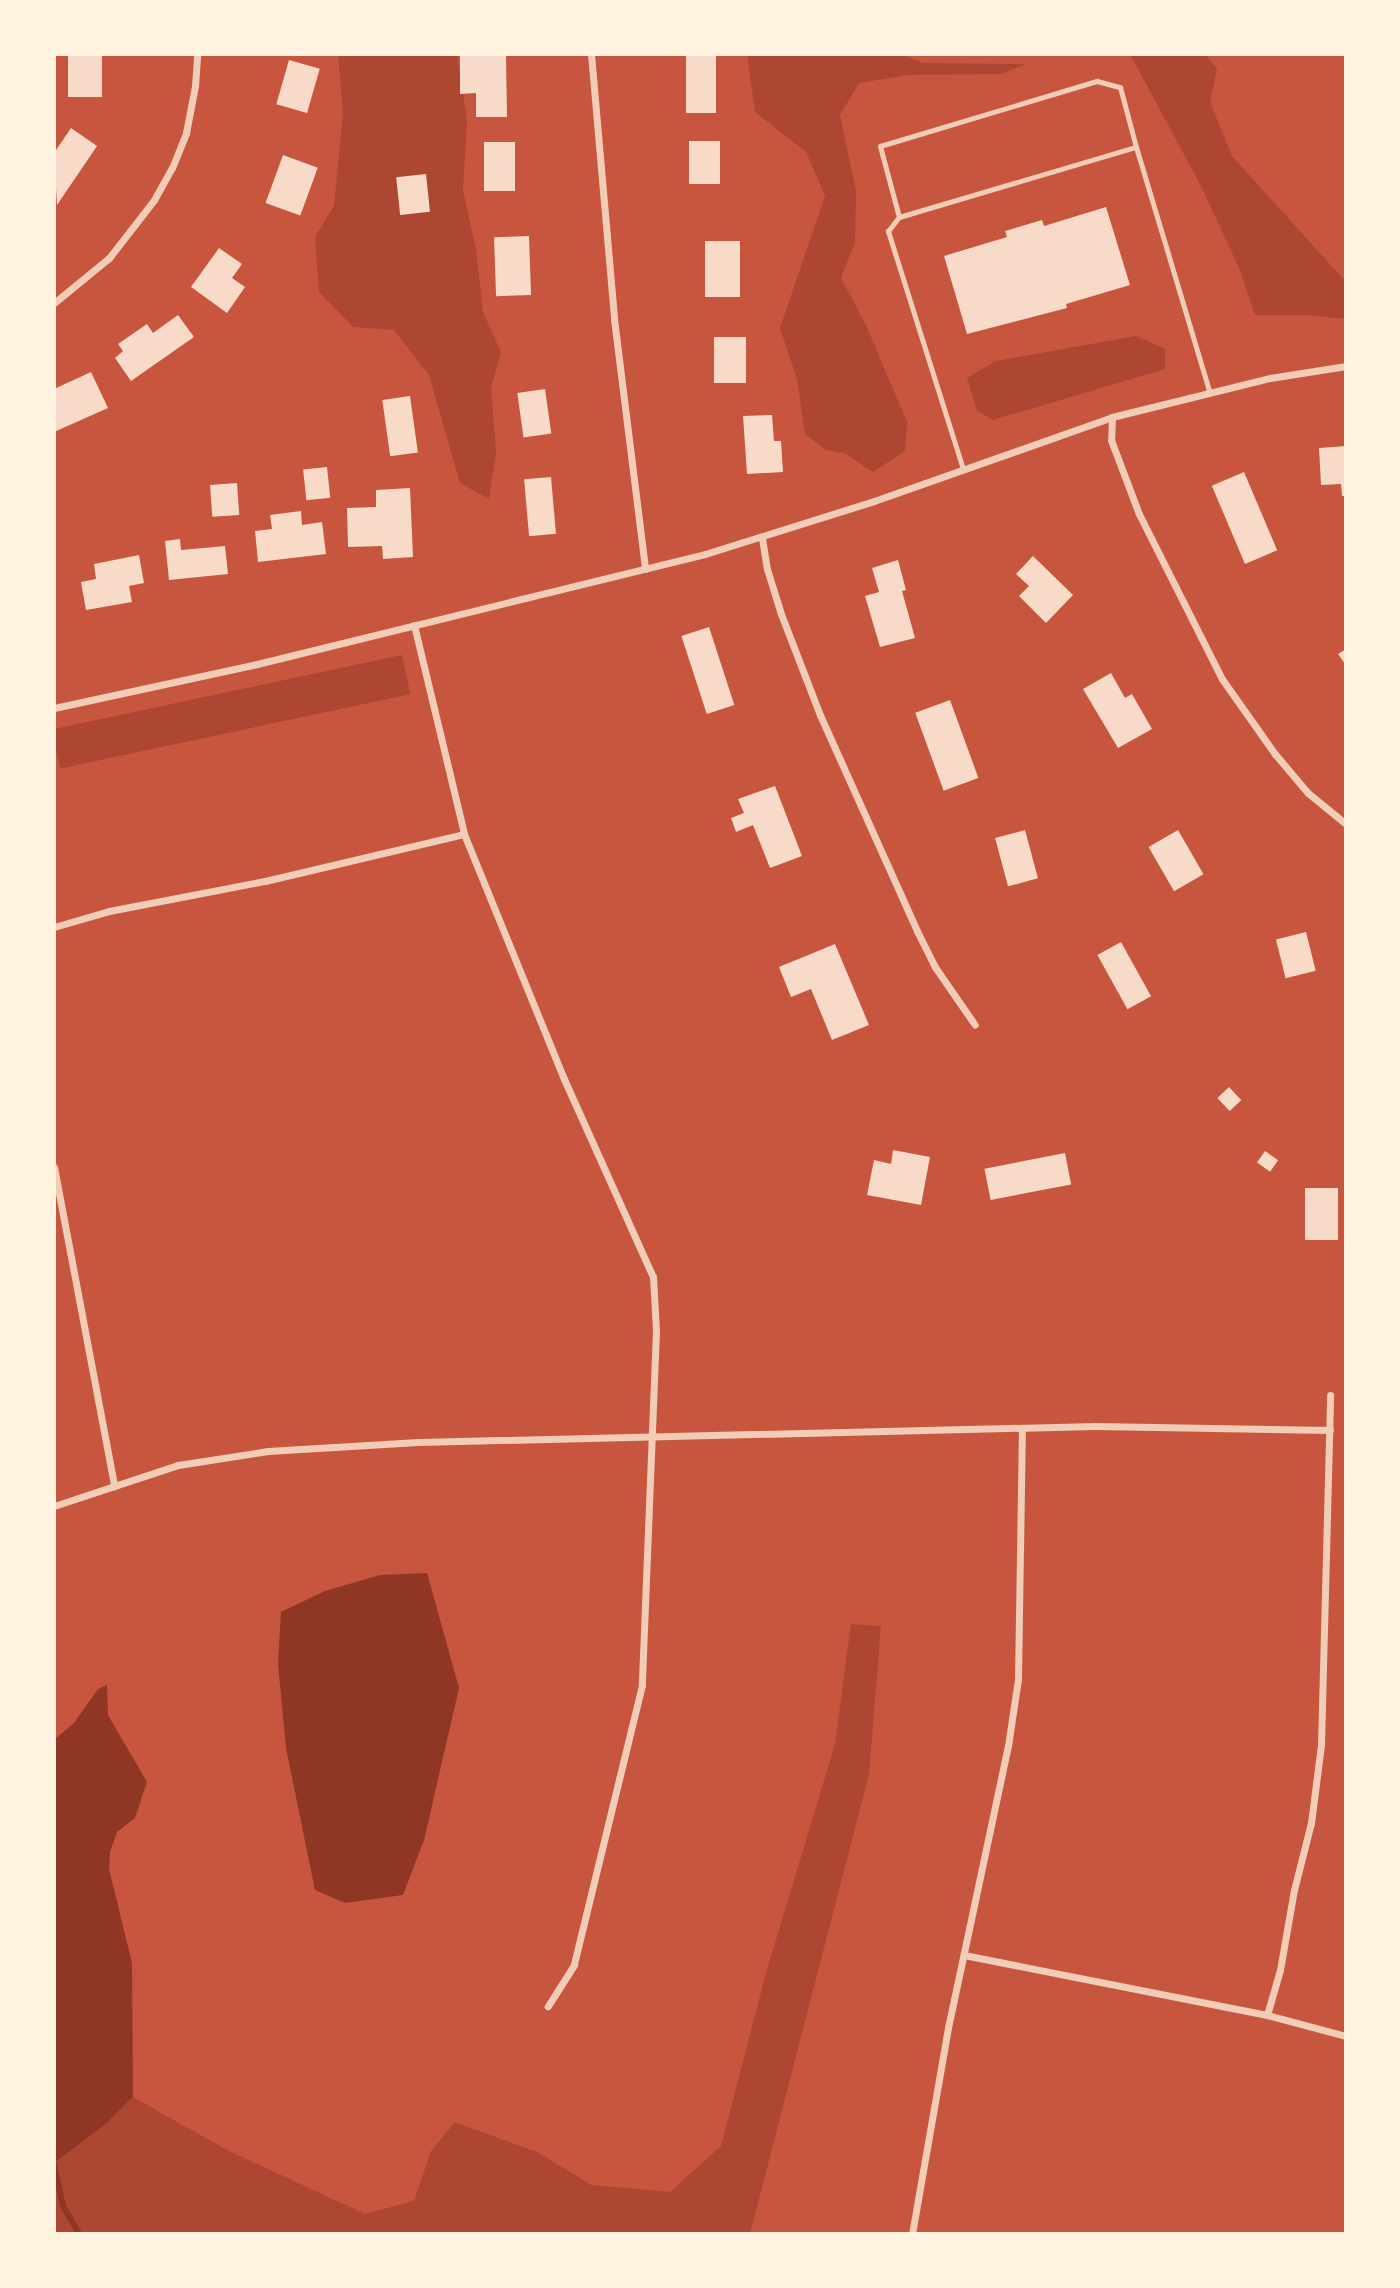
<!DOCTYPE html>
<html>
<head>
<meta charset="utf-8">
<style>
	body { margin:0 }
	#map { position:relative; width:1400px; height:2288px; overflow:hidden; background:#c8553d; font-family:"Varela Round",sans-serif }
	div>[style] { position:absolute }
	.green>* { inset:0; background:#ae4732; transform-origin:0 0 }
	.water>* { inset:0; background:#8f3625 }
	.stream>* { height:6px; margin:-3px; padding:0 3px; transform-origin:3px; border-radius:3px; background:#8f3625 }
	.building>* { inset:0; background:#f7dbc8; transform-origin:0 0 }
	.service>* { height:5px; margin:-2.5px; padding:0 2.5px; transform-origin:2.5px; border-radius:2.5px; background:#f1ccb7 }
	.minor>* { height:7px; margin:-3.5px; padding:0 3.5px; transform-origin:3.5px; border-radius:3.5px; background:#f1ccb7 }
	span { translate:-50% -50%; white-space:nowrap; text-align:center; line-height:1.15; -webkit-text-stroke:5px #fff3e0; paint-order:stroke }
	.frame { position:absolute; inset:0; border:56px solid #fff3e0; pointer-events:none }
</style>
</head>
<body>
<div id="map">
	<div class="green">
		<div style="clip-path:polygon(338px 54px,457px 54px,467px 119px,463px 190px,476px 250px,483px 312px,501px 352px,491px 388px,496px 452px,489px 499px,460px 483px,429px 375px,394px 330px,353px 327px,319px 292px,315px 237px,334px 206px,343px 113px)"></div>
		<div style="clip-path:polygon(747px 54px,900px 54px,923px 63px,1025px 64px,1002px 74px,908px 75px,859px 83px,840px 115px,856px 191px,855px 242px,841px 278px,866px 325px,907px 422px,905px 451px,873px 472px,844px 453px,826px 450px,805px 434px,797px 379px,780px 328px,825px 196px,806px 152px,755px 112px)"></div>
		<div style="clip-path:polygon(1130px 54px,1205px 54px,1217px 69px,1210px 102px,1232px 156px,1346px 282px,1346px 319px,1304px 315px,1255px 315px,1240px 270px,1201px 186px)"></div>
		<div style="clip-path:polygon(1136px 336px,1165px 349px,1165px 369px,993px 420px,977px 411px,967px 378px,996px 361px)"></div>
		<div style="left:402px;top:655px;width:40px;height:358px;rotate:78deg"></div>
		<div style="clip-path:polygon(851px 1624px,881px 1626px,869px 1774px,750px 2234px,54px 2234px,54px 2163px,107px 2123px,133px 2097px,227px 2150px,365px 2214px,414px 2201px,431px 2151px,455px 2122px,539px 2153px,591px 2185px,670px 2192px,721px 2146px,766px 1973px,835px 1744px)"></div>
	</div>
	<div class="water">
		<div style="clip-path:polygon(427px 1573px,459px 1688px,424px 1840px,403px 1895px,345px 1903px,315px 1890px,286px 1748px,278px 1664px,281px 1612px,325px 1591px,380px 1575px)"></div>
		<div style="clip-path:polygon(107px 1685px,108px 1715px,147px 1782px,135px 1818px,117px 1832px,110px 1852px,109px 1869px,132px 1963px,133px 2097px,107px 2123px,54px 2163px,54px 1740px,74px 1723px,98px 1689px)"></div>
	</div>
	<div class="stream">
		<div style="left:54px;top:2165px;width:42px;rotate:77.6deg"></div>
		<div style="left:63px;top:2206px;width:32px;rotate:60deg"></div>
	</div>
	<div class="building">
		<div style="left:68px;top:54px;width:34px;height:43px"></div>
		<div style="clip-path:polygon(460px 54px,506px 54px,507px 117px,476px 117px,476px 93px,460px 94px)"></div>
		<div style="left:686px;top:54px;width:30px;height:59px"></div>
		<div style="left:289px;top:60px;width:32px;height:46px;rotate:16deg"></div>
		<div style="clip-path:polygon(71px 128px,97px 146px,57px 205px,54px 153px)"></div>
		<div style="left:689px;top:141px;width:31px;height:43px"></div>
		<div style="left:484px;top:142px;width:31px;height:49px"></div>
		<div style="left:283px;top:155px;width:37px;height:51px;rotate:20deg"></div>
		<div style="left:426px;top:174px;width:38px;height:30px;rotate:84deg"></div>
		<div style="clip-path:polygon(1106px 207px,1130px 285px,1066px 304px,1067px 308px,967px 334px,944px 256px,1007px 237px,1005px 231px,1042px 220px,1044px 226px)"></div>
		<div style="left:529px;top:236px;width:59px;height:35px;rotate:88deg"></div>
		<div style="left:705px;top:241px;width:35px;height:56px"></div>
		<div style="clip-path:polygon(219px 248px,242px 264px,232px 278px,245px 287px,227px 313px,191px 287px)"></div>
		<div style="clip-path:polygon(178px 315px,194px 337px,131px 381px,115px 358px,123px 351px,118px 344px,147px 324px,153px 333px)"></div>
		<div style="left:714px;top:337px;width:32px;height:46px"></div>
		<div style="clip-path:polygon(91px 372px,108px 408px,54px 432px,54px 389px)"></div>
		<div style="left:545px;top:389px;width:45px;height:28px;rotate:82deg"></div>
		<div style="left:410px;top:396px;width:57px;height:28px;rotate:82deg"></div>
		<div style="clip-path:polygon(772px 415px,774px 441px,781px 441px,783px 472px,747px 474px,743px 416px)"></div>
		<div style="clip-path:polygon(1346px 446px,1346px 496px,1342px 496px,1341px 484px,1321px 485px,1319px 448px)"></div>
		<div style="left:327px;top:467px;width:31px;height:24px;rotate:84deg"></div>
		<div style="left:1244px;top:472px;width:85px;height:35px;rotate:67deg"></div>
		<div style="left:551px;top:477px;width:57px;height:27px;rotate:85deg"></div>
		<div style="left:237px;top:483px;width:32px;height:27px;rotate:86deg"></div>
		<div style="clip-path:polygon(410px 488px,413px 557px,383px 559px,382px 546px,348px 547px,347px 508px,376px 507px,376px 490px)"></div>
		<div style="clip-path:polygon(301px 511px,302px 525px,322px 522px,326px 554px,258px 562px,255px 531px,272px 529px,270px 515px)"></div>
		<div style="clip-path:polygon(180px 539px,181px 550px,225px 546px,228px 574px,169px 580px,165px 541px)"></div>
		<div style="clip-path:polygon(139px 555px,144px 583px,129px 586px,132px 602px,86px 610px,81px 582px,96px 579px,94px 564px)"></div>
		<div style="clip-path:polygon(1033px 556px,1073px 595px,1046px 623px,1019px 596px,1029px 586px,1016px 574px)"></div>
		<div style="clip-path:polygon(898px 560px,906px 590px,902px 591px,915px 638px,880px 647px,865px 596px,879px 592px,872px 568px)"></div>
		<div style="left:709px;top:627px;width:82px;height:29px;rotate:72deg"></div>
		<div style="clip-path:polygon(1346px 649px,1346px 665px,1338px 654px)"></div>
		<div style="clip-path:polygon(1111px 673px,1125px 698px,1132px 694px,1152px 729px,1118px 748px,1083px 689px)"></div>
		<div style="left:950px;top:700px;width:83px;height:37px;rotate:70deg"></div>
		<div style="clip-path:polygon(775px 786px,802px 856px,770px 868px,753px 825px,736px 832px,731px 818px,744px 813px,738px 799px)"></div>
		<div style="left:1025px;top:830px;width:50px;height:31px;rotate:75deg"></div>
		<div style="left:1178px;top:830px;width:51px;height:34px;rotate:60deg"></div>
		<div style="left:1306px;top:932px;width:40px;height:31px;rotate:76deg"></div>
		<div style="left:1121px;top:942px;width:62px;height:27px;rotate:61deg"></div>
		<div style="clip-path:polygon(835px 944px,869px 1025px,832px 1040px,811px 989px,791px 997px,779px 967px)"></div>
		<div style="left:1229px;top:1087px;width:18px;height:16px;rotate:47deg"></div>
		<div style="clip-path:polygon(893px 1150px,930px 1157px,921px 1205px,867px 1195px,874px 1160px,891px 1164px)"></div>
		<div style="left:1265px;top:1151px;width:16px;height:14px;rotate:35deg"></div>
		<div style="left:1065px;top:1153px;width:32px;height:82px;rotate:79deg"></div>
		<div style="left:1305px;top:1188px;width:33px;height:52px"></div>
	</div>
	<div class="service">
		<div style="left:899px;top:217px;width:73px;rotate:-105deg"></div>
		<div style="left:880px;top:146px;width:227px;rotate:-16.7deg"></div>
		<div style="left:1097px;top:81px;width:24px;rotate:15deg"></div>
		<div style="left:1120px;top:87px;width:62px;rotate:75.1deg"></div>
		<div style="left:963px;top:469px;width:250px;rotate:-107.5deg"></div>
		<div style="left:888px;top:231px;width:18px;rotate:-52deg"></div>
		<div style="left:899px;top:217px;width:247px;rotate:-16.5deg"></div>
		<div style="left:1136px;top:147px;width:257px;rotate:73.3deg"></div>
	</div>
	<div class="minor">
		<div style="left:591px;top:54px;width:266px;rotate:85deg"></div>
		<div style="left:614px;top:319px;width:252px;rotate:82.9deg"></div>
		<div style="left:54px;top:303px;width:71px;rotate:-39.3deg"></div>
		<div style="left:109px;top:258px;width:73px;rotate:-52.2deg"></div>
		<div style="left:154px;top:200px;width:37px;rotate:-61deg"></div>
		<div style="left:172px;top:168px;width:38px;rotate:-68deg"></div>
		<div style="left:186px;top:133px;width:48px;rotate:-79.2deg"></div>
		<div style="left:195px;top:86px;width:32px;rotate:-86deg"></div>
		<div style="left:1112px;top:417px;width:23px;rotate:92deg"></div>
		<div style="left:1111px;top:440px;width:79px;rotate:69.3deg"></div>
		<div style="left:1139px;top:514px;width:185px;rotate:63.3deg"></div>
		<div style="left:1222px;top:679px;width:92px;rotate:54.8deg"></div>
		<div style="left:1275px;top:754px;width:51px;rotate:49.8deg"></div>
		<div style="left:1308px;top:793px;width:49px;rotate:39.2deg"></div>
		<div style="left:762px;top:538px;width:31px;rotate:81deg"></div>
		<div style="left:767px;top:569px;width:47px;rotate:72.7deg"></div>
		<div style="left:781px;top:614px;width:108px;rotate:68.9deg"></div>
		<div style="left:820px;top:715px;width:237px;rotate:65.8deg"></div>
		<div style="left:917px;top:931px;width:40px;rotate:63.4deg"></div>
		<div style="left:935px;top:967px;width:70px;rotate:55.4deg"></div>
		<div style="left:414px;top:625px;width:215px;rotate:76.5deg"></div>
		<div style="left:464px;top:834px;width:265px;rotate:67.8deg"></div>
		<div style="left:564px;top:1079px;width:217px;rotate:65.8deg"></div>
		<div style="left:653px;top:1277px;width:54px;rotate:86.8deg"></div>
		<div style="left:656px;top:1331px;width:354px;rotate:92.3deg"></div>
		<div style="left:642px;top:1685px;width:288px;rotate:103.7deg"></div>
		<div style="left:574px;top:1965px;width:49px;rotate:122.4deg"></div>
		<div style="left:54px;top:708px;width:208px;rotate:-12.2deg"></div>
		<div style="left:257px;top:664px;width:461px;rotate:-13.8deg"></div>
		<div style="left:705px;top:554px;width:177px;rotate:-17.4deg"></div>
		<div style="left:874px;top:501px;width:252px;rotate:-19.4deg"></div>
		<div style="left:1112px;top:417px;width:163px;rotate:-13.9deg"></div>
		<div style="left:1270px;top:378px;width:77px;rotate:-9deg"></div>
		<div style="left:54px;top:927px;width:57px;rotate:-16.2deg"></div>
		<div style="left:109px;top:911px;width:159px;rotate:-10.9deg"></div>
		<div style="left:265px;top:881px;width:204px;rotate:-13.3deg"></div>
		<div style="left:54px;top:1167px;width:325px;rotate:79.3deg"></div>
		<div style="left:54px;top:1506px;width:131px;rotate:-18.3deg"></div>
		<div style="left:178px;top:1465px;width:91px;rotate:-8.8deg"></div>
		<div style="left:268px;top:1451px;width:150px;rotate:-3.4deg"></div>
		<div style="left:418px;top:1442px;width:677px;rotate:-1.35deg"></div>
		<div style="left:1095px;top:1426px;width:235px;rotate:1deg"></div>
		<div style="left:964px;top:1955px;width:309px;rotate:11.2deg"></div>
		<div style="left:1267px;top:2015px;width:82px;rotate:14.9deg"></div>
		<div style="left:1267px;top:2015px;width:47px;rotate:-73.9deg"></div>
		<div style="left:1280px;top:1970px;width:81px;rotate:-80.1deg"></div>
		<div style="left:1294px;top:1890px;width:69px;rotate:-75.8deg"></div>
		<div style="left:1311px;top:1823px;width:79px;rotate:-82.7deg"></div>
		<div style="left:1321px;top:1745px;width:350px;rotate:-88.5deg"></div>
		<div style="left:912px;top:2234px;width:214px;rotate:-80.1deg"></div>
		<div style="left:949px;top:2023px;width:283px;rotate:-78deg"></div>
		<div style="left:1008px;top:1746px;width:68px;rotate:-81.5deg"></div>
		<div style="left:1018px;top:1679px;width:249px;rotate:-89.1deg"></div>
	</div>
	<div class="frame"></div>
</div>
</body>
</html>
